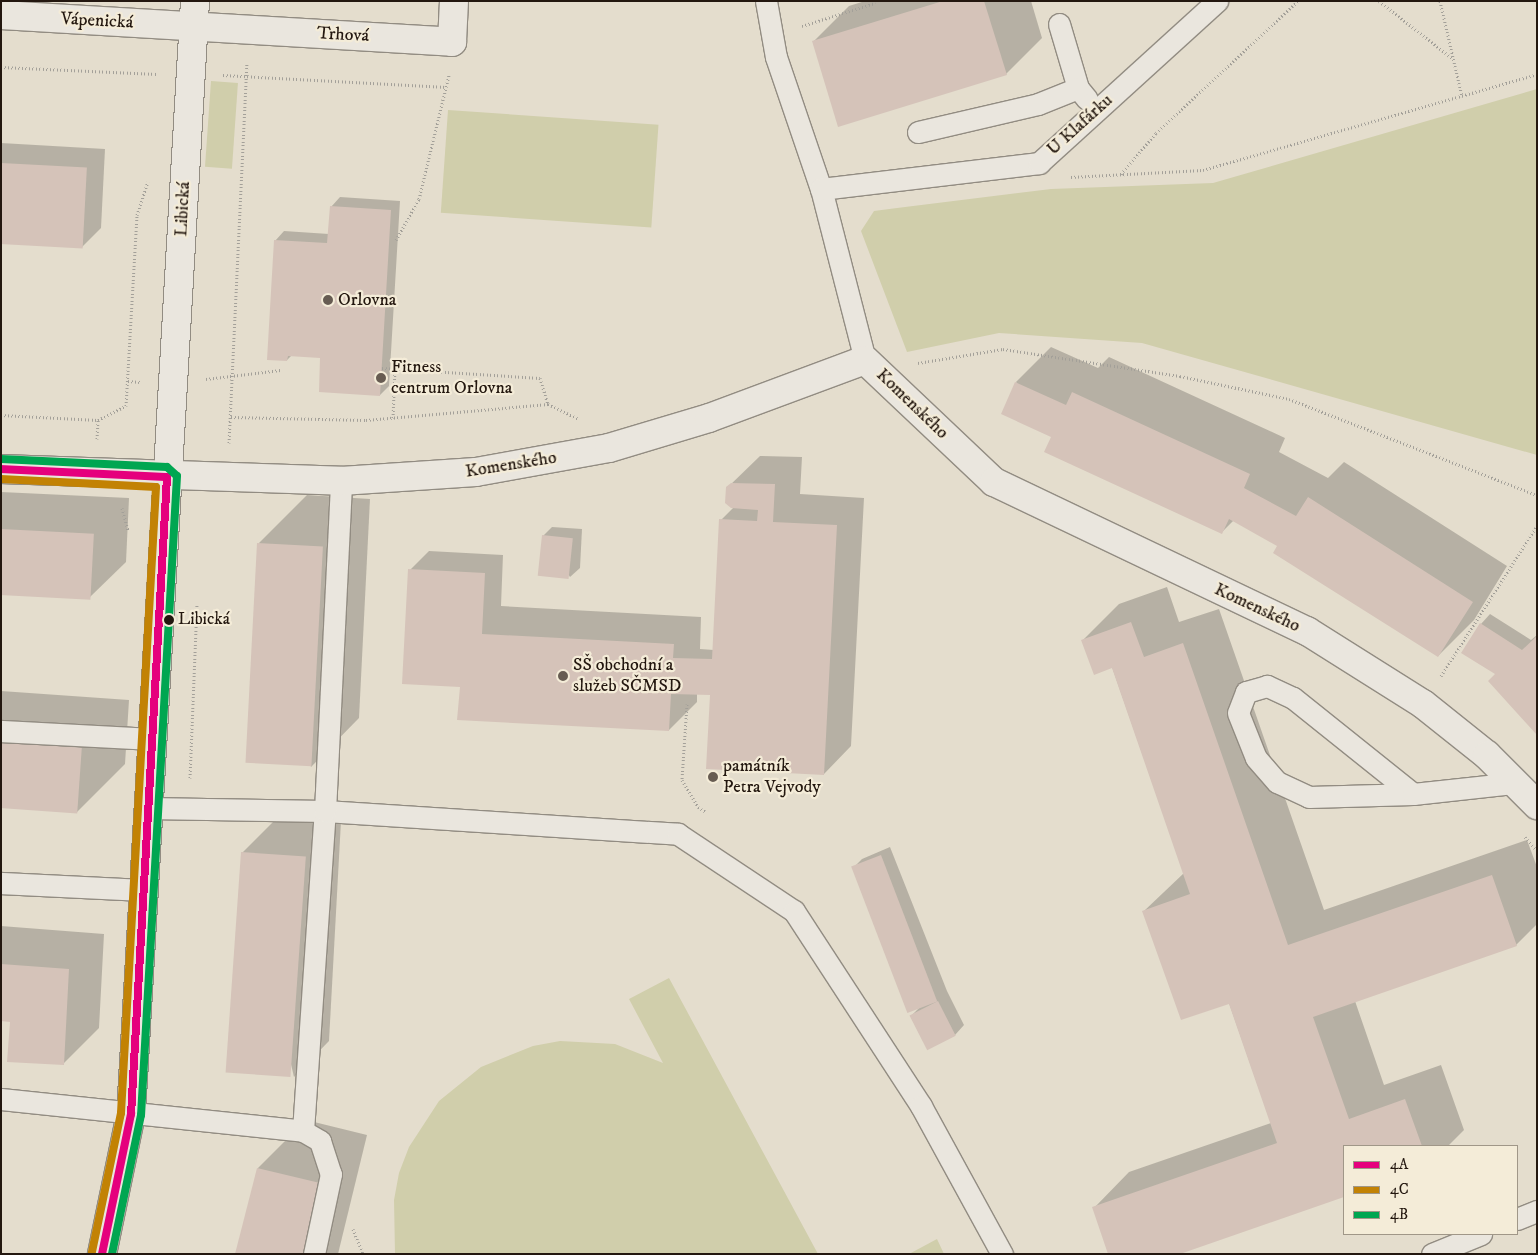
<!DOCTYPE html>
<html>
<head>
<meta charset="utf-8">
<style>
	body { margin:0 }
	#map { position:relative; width:1538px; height:1255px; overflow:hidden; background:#e4ddcd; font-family:"IM FELL DW Pica",serif }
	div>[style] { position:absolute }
	.green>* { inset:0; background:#d0ceab; transform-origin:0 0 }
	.shadow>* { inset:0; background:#0003 }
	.building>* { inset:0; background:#d5c3b9; transform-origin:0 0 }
	.path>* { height:3px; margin-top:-1.5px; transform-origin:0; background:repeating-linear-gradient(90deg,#a3a099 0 1px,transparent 0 3.5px) }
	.roads { filter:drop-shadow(1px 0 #928c82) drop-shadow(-1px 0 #928c82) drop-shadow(0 1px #928c82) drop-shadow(0 -1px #928c82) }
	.service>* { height:21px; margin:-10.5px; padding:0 10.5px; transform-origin:10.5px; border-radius:10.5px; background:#eae6de }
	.minor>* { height:28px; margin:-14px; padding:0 14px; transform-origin:14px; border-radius:14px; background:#eae6de }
	.bus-1>* { height:8px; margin:-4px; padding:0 4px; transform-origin:4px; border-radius:4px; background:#e5007d }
	.bus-2>* { height:8px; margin:-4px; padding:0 4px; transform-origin:4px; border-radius:4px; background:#c28204 }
	.bus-3>* { height:8px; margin:-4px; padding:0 4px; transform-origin:4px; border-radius:4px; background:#00a651 }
	.dots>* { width:14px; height:14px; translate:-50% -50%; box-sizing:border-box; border:2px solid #f4ecd8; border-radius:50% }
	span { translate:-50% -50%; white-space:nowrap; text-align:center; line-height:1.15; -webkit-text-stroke:4.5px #f4ecd8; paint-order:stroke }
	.bus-label { font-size:17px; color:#23170f }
	.left { translate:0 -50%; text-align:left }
	.street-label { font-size:18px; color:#23170f }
	.poi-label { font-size:18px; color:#23170f }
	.frame { position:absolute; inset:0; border:2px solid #23170f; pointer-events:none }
	.legend { position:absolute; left:1343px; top:1145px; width:175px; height:90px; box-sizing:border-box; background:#f4ecd8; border:1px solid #a09788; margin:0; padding:6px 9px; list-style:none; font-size:15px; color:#23170f }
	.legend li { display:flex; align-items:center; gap:10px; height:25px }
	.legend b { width:25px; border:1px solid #a09788 }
</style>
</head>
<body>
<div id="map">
	<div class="green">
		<div style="left:211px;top:81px;width:27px;height:86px;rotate:4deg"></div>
		<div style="clip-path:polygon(1537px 89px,1537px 455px,1142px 343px,999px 333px,907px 352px,861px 231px,874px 211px,897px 208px,1051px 189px,1213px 183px)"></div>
		<div style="left:448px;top:110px;width:211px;height:103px;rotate:4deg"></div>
		<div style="clip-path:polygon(669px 978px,818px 1254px,395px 1254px,394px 1200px,399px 1173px,409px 1147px,439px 1101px,481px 1067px,533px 1046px,560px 1041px,615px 1044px,663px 1063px,629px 999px)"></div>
		<div style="clip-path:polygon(937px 1239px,944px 1254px,909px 1254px)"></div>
	</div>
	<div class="shadow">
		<div style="clip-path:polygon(865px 1px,1031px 1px,1042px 38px,1006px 74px,813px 42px,849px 6px)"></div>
		<div style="clip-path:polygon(1px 143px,105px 149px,101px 228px,82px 247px,1px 242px)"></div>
		<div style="clip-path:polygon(340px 197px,400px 201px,389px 386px,380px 395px,322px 357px,292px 355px,287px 360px,275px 241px,284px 231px,329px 234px,331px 207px)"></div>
		<div style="clip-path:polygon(1051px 347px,1098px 368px,1109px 357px,1285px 438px,1279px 452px,1328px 478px,1344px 462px,1507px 566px,1474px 620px,1438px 656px,1279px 546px,1234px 520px,1222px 532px,1053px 437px,1016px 382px)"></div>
		<div style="clip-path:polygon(760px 456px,802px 457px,800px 494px,864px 498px,851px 746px,824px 774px,711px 692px,697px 693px,697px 702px,669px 730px,460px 686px,410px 570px,429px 551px,503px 555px,501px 606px,701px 617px,700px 649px,714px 650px,721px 520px,734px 507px,727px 488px)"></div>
		<div style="clip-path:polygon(1px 492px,129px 498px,126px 562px,90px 597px,1px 593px)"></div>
		<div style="clip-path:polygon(307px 495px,370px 499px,359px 718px,311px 767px,259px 543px)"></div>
		<div style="clip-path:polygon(552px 527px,582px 529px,580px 568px,570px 577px,543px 536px)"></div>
		<div style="clip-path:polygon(1167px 587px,1179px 622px,1219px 609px,1324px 910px,1527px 840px,1537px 867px,1537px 924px,1516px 945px,1355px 1001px,1384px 1085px,1441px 1065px,1464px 1130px,1448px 1146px,1344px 1146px,1344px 1195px,1177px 1254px,1094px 1208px,1129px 1172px,1271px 1123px,1229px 1003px,1144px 911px,1184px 873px,1112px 667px,1083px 640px,1119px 604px)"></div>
		<div style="clip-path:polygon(1490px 614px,1531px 640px,1537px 635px,1537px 733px,1497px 673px,1481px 624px)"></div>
		<div style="clip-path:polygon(1px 691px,129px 700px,125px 764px,77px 812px,1px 806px)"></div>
		<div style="clip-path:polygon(278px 817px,341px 821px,329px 1041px,294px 1077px,242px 853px)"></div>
		<div style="clip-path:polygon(890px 847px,947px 991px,964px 1025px,955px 1035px,911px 1016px,920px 1007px,853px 868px,862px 859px)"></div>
		<div style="clip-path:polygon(1px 926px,104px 934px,99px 1028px,63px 1064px,11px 1021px,1px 1020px)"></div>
		<div style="clip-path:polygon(306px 1120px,367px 1135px,338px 1254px,237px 1254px,258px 1168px)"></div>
	</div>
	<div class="building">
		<div style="clip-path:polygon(943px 1px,984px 1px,1007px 75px,838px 127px,812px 41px)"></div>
		<div style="left:1px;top:163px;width:86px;height:81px;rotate:3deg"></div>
		<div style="clip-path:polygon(330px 206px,391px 210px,380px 396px,319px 392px,320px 358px,288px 356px,287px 361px,267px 360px,274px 240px,327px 243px)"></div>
		<div style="clip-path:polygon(1015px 382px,1066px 405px,1072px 392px,1250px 474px,1244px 488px,1296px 516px,1308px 497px,1473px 602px,1438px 657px,1273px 553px,1277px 546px,1229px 519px,1222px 534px,1044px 452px,1051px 437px,1001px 414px)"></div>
		<div style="clip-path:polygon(731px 483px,775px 484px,773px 522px,837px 525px,824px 775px,706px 769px,710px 695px,671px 694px,669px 731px,457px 720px,460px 687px,402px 684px,408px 569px,485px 573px,482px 634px,674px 644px,673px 658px,712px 659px,719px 519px,757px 521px,758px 510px,731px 508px,725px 503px,726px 487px)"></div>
		<div style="left:1px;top:529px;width:93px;height:66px;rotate:3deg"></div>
		<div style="left:542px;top:535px;width:31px;height:41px;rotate:6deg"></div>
		<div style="left:257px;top:543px;width:66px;height:220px;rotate:3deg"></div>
		<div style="clip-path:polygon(1131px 622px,1144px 657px,1183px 643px,1288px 945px,1492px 875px,1517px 946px,1313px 1017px,1349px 1119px,1405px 1099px,1422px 1146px,1344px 1146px,1344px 1197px,1180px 1254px,1108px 1254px,1092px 1207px,1277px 1143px,1229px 1004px,1181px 1020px,1142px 911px,1190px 894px,1112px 668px,1094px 675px,1081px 640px)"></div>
		<div style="clip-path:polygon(1480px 623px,1522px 650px,1537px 636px,1537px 735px,1488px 681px,1495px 674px,1461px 653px)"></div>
		<div style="left:1px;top:742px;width:81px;height:66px;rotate:4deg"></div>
		<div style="left:241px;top:852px;width:65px;height:221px;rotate:4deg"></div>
		<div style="left:881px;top:855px;width:157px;height:32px;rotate:69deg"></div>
		<div style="clip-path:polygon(1px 964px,69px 969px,64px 1065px,7px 1062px,10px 1022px,1px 1021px)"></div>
		<div style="left:938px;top:1001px;width:39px;height:32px;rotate:63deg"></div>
		<div style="clip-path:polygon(257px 1168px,320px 1183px,303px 1254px,235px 1254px)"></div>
	</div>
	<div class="path">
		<div style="left:1379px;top:1px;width:93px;rotate:38deg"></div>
		<div style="left:1440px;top:1px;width:98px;rotate:77deg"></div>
		<div style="left:802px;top:26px;width:77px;rotate:-17.5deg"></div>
		<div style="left:1px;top:67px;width:156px;rotate:2.6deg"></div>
		<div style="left:223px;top:75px;width:224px;rotate:3.1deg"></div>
		<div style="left:1121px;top:174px;width:54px;rotate:-49.5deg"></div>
		<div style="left:1156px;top:133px;width:194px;rotate:-42.9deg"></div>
		<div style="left:1071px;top:177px;width:132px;rotate:-3deg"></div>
		<div style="left:1203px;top:170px;width:348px;rotate:-16deg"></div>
		<div style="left:396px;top:240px;width:47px;rotate:-60.7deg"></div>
		<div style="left:419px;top:199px;width:128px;rotate:-76.4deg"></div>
		<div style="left:918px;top:363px;width:86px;rotate:-9.4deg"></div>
		<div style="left:1003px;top:349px;width:179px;rotate:8.7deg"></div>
		<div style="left:1180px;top:376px;width:111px;rotate:11.9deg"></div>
		<div style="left:1289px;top:399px;width:266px;rotate:21.2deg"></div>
		<div style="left:382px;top:368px;width:158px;rotate:3.6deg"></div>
		<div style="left:540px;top:378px;width:27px;rotate:73deg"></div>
		<div style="left:206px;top:379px;width:75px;rotate:-6.9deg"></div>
		<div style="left:128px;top:381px;width:12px;rotate:5deg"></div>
		<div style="left:1px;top:415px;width:97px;rotate:3deg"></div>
		<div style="left:98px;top:420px;width:31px;rotate:-27deg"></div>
		<div style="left:126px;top:406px;width:191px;rotate:-86.7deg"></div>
		<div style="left:137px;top:215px;width:35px;rotate:-72deg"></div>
		<div style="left:231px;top:417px;width:135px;rotate:1.3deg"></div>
		<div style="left:366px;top:420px;width:183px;rotate:-5deg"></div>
		<div style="left:548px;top:404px;width:34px;rotate:26deg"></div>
		<div style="left:393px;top:418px;width:50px;rotate:-87.7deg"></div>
		<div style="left:97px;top:439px;width:19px;rotate:-87deg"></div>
		<div style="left:229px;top:443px;width:380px;rotate:-87.3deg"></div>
		<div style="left:122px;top:508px;width:24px;rotate:75deg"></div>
		<div style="left:1441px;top:676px;width:178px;rotate:-57.4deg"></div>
		<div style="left:687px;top:704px;width:76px;rotate:93.8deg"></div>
		<div style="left:682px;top:780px;width:31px;rotate:59deg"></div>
		<div style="left:698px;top:807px;width:9px;rotate:32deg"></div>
		<div style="left:190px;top:778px;width:174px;rotate:-87.7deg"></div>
		<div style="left:1525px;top:837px;width:18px;rotate:49deg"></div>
		<div style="left:353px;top:1229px;width:27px;rotate:68deg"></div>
	</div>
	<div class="roads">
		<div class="service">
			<div style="left:766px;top:1px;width:57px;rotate:79.9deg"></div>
			<div style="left:776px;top:57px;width:139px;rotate:71.2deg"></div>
			<div style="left:1059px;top:24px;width:67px;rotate:73.5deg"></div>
			<div style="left:1078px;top:88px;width:14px;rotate:51deg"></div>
			<div style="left:918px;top:132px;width:123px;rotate:-13.1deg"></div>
			<div style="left:1038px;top:104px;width:43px;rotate:-21.8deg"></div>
			<div style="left:865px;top:360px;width:177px;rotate:-104.4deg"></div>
			<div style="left:821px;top:189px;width:220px;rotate:-6.8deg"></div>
			<div style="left:1039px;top:163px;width:241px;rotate:-42.3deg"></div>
			<div style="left:1px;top:731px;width:151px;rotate:3deg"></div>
			<div style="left:1413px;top:794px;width:154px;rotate:-141.3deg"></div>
			<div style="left:1293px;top:698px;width:29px;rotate:-155deg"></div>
			<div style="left:1267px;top:686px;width:22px;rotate:164deg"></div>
			<div style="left:1246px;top:692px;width:22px;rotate:111deg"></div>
			<div style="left:1238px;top:713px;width:48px;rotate:68.2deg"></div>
			<div style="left:1256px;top:758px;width:32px;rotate:49deg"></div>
			<div style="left:1277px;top:782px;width:35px;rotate:25deg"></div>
			<div style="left:1309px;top:797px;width:104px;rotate:-1.7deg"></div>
			<div style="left:1413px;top:794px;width:103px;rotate:-6.2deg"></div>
			<div style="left:148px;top:808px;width:177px;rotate:1deg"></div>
			<div style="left:325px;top:811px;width:354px;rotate:3.7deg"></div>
			<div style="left:678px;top:834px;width:139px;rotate:33.6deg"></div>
			<div style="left:794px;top:911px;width:233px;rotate:56.9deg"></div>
			<div style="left:921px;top:1106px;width:169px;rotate:61.3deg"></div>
			<div style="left:1px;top:883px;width:142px;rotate:2.8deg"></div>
			<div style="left:1px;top:1099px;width:304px;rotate:6deg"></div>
			<div style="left:303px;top:1131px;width:20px;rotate:30deg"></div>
			<div style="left:320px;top:1141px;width:35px;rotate:72deg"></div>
			<div style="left:331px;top:1174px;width:82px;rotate:102deg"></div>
			<div style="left:303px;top:1131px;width:321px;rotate:-86.1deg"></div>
			<div style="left:325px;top:811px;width:330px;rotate:-87.2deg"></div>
			<div style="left:1517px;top:1219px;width:22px;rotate:-22deg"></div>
			<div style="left:1432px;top:1254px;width:53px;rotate:-22.2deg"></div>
		</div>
		<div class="minor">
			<div style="left:1px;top:15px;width:452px;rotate:3.4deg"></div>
			<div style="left:452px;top:42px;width:41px;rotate:-87.2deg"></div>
			<div style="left:1px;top:469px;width:340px;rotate:2deg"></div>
			<div style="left:341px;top:481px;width:135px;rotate:-3.8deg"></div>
			<div style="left:476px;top:472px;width:135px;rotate:-10.2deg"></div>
			<div style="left:609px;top:448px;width:104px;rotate:-16.7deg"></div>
			<div style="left:709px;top:418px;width:166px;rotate:-20.4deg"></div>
			<div style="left:865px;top:360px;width:178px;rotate:43.4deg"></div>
			<div style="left:994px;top:482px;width:347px;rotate:25.5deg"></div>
			<div style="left:1307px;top:631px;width:137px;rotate:32.2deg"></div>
			<div style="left:1423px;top:704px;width:82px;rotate:38.6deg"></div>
			<div style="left:1487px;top:755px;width:71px;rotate:45deg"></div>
			<div style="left:102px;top:1254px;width:143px;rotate:-78.3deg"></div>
			<div style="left:131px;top:1114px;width:1115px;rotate:-86.71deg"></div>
		</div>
	</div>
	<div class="bus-1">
		<div style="left:1px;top:469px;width:166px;rotate:2.8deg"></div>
		<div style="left:167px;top:477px;width:638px;rotate:93.23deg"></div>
		<div style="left:131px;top:1114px;width:143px;rotate:101.7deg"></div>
	</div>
	<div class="bus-2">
		<div style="left:1px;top:479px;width:155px;rotate:3deg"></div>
		<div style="left:156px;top:487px;width:627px;rotate:93.2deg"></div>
		<div style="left:121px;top:1113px;width:142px;rotate:101.8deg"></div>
	</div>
	<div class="bus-3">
		<div style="left:1px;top:459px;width:166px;rotate:2.8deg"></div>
		<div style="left:167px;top:467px;width:13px;rotate:42deg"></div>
		<div style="left:177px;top:476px;width:640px;rotate:93.22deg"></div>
		<div style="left:141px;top:1115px;width:142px;rotate:101.8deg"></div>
	</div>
	<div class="dots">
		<div style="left:328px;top:300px;background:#675c52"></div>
		<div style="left:381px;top:378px;background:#675c52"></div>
		<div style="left:169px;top:620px;background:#23170f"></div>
		<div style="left:563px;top:676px;background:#675c52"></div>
		<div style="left:713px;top:777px;background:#675c52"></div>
	</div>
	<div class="bus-label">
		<span class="left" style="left:178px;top:620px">Libická</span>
	</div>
	<div class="street-label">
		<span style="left:97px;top:21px;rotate:3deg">Vápenická</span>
		<span style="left:343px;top:35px;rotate:3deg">Trhová</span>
		<span style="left:1080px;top:125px;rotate:-42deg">U Klafárku</span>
		<span style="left:183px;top:209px;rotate:-87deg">Libická</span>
		<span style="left:912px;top:404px;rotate:44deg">Komenského</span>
		<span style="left:511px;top:465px;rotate:-9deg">Komenského</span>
		<span style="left:1257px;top:608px;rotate:25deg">Komenského</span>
	</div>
	<div class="poi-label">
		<span class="left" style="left:338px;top:300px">Orlovna</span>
		<span class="left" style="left:391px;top:378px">Fitness<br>centrum Orlovna</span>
		<span class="left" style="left:573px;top:676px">SŠ obchodní a<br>služeb SČMSD</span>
		<span class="left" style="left:723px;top:777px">památník<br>Petra Vejvody</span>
	</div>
	<div class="frame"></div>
	<ul class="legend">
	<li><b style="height:6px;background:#e5007d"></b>4A</li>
	<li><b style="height:6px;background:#c28204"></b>4C</li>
	<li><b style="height:6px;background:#00a651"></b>4B</li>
	</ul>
</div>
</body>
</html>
